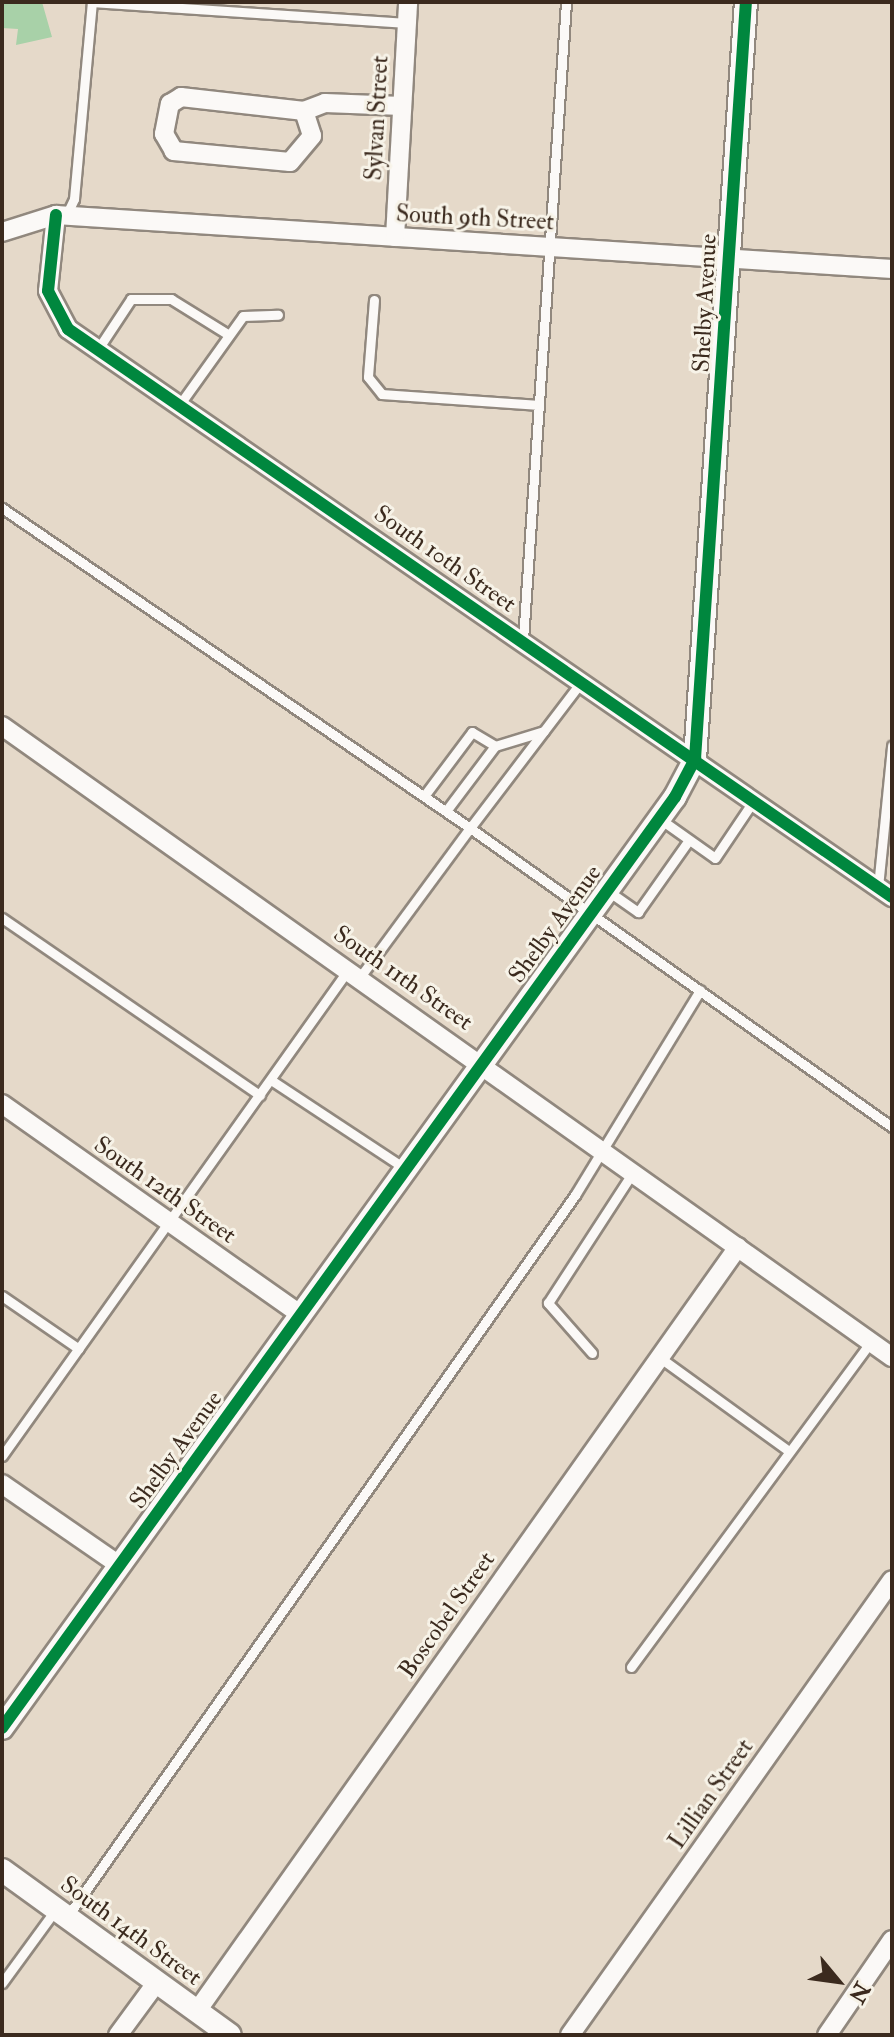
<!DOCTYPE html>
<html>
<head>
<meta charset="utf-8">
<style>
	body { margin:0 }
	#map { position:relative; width:894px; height:2037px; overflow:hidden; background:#e5d9c9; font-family:"IM FELL Double Pica",serif }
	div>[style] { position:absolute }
	.green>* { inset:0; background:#a8d1a8 }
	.roads { filter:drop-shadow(2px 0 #91887e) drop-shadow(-2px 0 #91887e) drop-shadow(0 2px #91887e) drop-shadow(0 -2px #91887e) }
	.service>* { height:9px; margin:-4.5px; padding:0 4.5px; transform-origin:4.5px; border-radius:4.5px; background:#fbf9f7 }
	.minor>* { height:18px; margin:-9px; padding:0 9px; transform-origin:9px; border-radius:9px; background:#fbf9f7 }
	.tertiary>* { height:22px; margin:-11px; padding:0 11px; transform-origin:11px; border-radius:11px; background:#fbf9f7 }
	.cycleway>* { height:12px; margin:-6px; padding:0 6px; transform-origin:6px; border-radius:6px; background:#00873e }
	span { translate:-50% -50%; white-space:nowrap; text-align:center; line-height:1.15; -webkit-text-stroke:6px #f7f3e8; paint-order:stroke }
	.street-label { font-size:24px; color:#3b2a1e }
	.frame { position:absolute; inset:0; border:4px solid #3b2a1e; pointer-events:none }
	.north { position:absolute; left:798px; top:1941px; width:80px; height:80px; -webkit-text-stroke:6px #f7f3e8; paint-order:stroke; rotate:119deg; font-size:22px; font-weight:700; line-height:32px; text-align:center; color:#3b2a1e }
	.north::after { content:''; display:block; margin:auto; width:28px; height:36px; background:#3b2a1e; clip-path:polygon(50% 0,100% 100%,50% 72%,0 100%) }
</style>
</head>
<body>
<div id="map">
	<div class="green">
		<div style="clip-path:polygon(2px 2px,42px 2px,52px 37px,16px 45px,18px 29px,2px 28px)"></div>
	</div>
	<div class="roads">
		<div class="service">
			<div style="left:92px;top:2px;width:315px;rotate:3.8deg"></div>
			<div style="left:66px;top:216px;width:19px;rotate:-65deg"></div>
			<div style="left:74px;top:199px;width:198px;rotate:-84.8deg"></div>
			<div style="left:374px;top:300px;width:77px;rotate:94.5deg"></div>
			<div style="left:368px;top:377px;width:22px;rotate:51deg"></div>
			<div style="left:382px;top:394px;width:157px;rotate:4deg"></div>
			<div style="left:98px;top:349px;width:60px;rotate:-56.6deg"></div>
			<div style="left:131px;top:299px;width:40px"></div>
			<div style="left:171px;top:299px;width:68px;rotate:31.8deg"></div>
			<div style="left:180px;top:404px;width:108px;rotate:-54.4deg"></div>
			<div style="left:243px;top:316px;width:35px;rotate:-2deg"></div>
			<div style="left:2px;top:508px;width:567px;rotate:34.36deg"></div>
			<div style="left:470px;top:828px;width:185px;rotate:-52.7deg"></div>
			<div style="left:523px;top:640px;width:639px;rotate:-86.14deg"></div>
			<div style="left:424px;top:796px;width:80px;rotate:-53.1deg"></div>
			<div style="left:472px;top:732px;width:27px;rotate:31deg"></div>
			<div style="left:446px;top:811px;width:81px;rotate:-53deg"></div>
			<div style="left:495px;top:746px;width:51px;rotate:-17deg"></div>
			<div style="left:660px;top:819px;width:67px;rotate:35.3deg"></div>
			<div style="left:715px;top:858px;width:70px;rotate:-56.1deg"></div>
			<div style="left:878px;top:887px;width:142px;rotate:-84.3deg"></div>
			<div style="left:608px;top:891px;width:37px;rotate:35deg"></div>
			<div style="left:638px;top:912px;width:88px;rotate:-54.7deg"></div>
			<div style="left:2px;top:918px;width:313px;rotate:34.5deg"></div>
			<div style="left:360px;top:977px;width:185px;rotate:-53.6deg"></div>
			<div style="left:470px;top:828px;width:517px;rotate:35.32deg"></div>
			<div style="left:271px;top:1080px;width:162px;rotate:33.4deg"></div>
			<div style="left:2px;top:1296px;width:93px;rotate:34.5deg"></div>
			<div style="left:592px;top:1353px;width:67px;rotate:-131.3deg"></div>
			<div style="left:548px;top:1303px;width:156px;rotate:-57deg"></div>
			<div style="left:659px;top:1357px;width:160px;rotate:35.9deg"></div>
			<div style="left:2px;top:1456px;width:597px;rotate:-54.55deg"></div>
			<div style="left:631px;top:1667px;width:404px;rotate:-53.6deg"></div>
			<div style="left:67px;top:1917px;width:883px;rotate:-54.87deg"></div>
			<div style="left:575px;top:1195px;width:240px;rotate:-58.6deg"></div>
			<div style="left:2px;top:1983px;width:92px;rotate:-53.9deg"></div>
		</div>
		<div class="minor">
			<div style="left:304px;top:111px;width:26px;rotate:72deg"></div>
			<div style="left:312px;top:136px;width:34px;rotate:130deg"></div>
			<div style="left:290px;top:162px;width:117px;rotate:-174.6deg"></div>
			<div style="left:174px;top:151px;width:20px;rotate:-120deg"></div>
			<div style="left:164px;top:134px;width:31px;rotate:-79deg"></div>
			<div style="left:170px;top:104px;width:13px;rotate:-32deg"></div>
			<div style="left:181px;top:97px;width:124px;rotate:6.5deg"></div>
			<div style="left:304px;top:111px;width:22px;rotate:-21deg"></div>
			<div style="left:325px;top:103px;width:77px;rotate:2.2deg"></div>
			<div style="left:56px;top:215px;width:76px;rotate:96deg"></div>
			<div style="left:48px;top:291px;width:43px;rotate:62.2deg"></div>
			<div style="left:68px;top:329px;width:1001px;rotate:34.58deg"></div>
			<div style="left:2px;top:232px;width:57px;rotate:-17.5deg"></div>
			<div style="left:56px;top:215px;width:838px;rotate:3.7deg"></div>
			<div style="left:395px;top:237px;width:235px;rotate:-86.8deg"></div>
			<div style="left:2px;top:726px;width:1091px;rotate:35.34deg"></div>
			<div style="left:2px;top:1104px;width:366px;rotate:35.2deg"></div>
			<div style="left:2px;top:1484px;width:142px;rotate:34.7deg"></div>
			<div style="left:197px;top:2011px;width:936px;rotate:-54.7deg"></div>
			<div style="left:118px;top:2035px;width:66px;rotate:-53.7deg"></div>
			<div style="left:570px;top:2035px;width:557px;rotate:-54.71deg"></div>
			<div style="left:827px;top:2035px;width:115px;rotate:-55.6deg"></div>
		</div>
		<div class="tertiary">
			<div style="left:2px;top:1728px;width:1149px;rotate:-54.14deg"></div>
			<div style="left:675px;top:797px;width:43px;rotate:-62.2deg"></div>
			<div style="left:695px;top:759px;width:759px;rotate:-86.15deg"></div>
			<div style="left:2px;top:1870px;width:281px;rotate:35.9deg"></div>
		</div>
	</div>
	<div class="cycleway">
		<div style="left:56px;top:215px;width:76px;rotate:96deg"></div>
		<div style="left:48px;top:291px;width:43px;rotate:62.2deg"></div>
		<div style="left:68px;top:329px;width:1001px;rotate:34.58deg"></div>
		<div style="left:2px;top:1728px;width:1149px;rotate:-54.14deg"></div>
		<div style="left:675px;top:797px;width:43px;rotate:-62.2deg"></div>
		<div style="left:695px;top:759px;width:759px;rotate:-86.15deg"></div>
	</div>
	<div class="street-label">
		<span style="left:377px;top:118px;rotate:-87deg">Sylvan Street</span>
		<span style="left:475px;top:218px;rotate:3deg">South 9th Street</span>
		<span style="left:705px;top:303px;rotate:-87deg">Shelby Avenue</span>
		<span style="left:445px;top:559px;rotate:35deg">South 10th Street</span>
		<span style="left:555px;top:924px;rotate:-54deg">Shelby Avenue</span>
		<span style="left:403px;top:978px;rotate:35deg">South 11th Street</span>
		<span style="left:165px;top:1190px;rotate:35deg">South 12th Street</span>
		<span style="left:176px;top:1450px;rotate:-54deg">Shelby Avenue</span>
		<span style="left:447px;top:1615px;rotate:-55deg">Boscobel Street</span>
		<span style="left:711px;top:1794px;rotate:-55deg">Lillian Street</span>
		<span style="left:131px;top:1931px;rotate:36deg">South 14th Street</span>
	</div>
	<div class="frame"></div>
	<div class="north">N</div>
</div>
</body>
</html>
